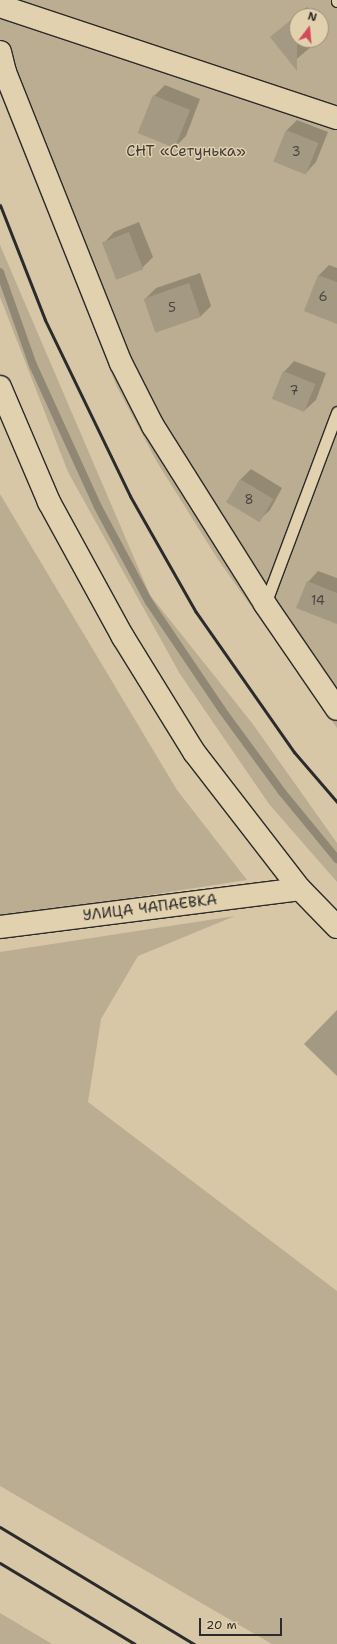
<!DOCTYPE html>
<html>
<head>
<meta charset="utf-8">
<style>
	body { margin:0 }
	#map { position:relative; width:337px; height:1644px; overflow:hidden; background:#d7c7a6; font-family:"Shantell Sans",sans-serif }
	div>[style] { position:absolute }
	.green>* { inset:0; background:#baad92 }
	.shadow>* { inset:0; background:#0003 }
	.stream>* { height:8px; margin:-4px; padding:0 4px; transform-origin:4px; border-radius:4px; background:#908774 }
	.building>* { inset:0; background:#a49982; transform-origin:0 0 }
	.roads { filter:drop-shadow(1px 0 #2b2b2b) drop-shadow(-1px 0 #2b2b2b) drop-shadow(0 1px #2b2b2b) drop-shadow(0 -1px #2b2b2b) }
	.lane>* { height:11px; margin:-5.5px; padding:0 5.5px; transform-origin:5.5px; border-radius:5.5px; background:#e2d1ae }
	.street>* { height:22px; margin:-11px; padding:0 11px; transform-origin:11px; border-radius:11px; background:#e2d1ae }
	.secondary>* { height:22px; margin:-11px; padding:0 11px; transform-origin:11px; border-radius:11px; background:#e2d1ae }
	.rail>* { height:3px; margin:-1.5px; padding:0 1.5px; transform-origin:1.5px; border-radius:1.5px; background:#2b2b2b }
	span { translate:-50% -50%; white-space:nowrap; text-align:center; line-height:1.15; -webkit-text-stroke:3px #e2d1ae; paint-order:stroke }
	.number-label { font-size:13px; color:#494641 }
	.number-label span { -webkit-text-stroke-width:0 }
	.park-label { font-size:15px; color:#403e3a }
	.street-label { font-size:15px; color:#2b2b2b }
	.north { position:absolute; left:289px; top:8px; width:40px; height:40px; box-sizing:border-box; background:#e2d1ae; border:1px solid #998f7a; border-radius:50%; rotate:16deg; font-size:11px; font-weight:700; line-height:16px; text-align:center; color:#2b2b2b }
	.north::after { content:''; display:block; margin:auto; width:14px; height:18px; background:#d1495b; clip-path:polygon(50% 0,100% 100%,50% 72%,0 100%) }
	.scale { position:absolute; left:199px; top:1618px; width:83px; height:18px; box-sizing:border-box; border:2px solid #2b2b2b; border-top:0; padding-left:5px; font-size:12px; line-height:14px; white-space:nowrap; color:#2b2b2b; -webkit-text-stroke:3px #e2d1ae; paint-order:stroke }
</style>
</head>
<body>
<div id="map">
	<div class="green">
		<div style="clip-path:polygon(evenodd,0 0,337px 0,337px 728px,217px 558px,157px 462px,116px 385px,0 94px,0 0,297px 16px,321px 16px,321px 40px,297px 40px,297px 16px)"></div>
		<div style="clip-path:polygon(0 245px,150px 595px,252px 723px,337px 843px,337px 882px,269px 804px,180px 674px,68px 472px,0 297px)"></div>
		<div style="clip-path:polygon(0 494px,177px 790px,247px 880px,0 918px)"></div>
		<div style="clip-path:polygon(235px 916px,138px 956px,101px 1019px,88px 1102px,337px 1291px,337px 1644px,272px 1644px,0 1486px,0 952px)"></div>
		<div style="clip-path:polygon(0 1613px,52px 1644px,0 1644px)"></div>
	</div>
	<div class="shadow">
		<div style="clip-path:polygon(307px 7px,314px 16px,297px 16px,297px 40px,319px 40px,292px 63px,271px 37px)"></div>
		<div style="clip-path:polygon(321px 25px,327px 32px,321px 38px)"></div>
		<div style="clip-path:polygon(165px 85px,200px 99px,186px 136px,175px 147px,154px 96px)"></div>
		<div style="clip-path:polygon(297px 120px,328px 132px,316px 162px,306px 173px,286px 131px)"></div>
		<div style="clip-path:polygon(139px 222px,153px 257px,142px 268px,104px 243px,114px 232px)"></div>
		<div style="clip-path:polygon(329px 265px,337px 268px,337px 323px,305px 310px,319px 275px)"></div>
		<div style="clip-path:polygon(200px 273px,211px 306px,200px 317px,145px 299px,156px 288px)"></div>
		<div style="clip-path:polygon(294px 361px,326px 373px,316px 400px,305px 410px,284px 372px)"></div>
		<div style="clip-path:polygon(251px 469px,282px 488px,270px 510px,259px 520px,240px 480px)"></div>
		<div style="clip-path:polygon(318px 571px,337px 578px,337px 618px,308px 582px)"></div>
	</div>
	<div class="stream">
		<div style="left:0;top:272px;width:99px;rotate:70.5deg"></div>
		<div style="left:33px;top:365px;width:156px;rotate:65.4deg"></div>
		<div style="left:98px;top:507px;width:108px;rotate:61.8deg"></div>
		<div style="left:149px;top:602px;width:130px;rotate:55.9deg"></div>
		<div style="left:222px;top:710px;width:102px;rotate:53.8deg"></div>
		<div style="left:282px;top:792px;width:87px;rotate:50.6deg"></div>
	</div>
	<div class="building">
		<div style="clip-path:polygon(297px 15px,297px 71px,270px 37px)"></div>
		<div style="left:153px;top:95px;width:40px;height:41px;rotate:22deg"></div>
		<div style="left:286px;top:130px;width:35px;height:34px;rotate:22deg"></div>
		<div style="left:129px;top:232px;width:40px;height:29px;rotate:69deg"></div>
		<div style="clip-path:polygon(318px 275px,337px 282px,337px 324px,304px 311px)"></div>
		<div style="left:189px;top:283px;width:36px;height:48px;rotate:71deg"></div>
		<div style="left:283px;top:371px;width:35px;height:30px;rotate:22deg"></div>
		<div style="left:240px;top:479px;width:39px;height:27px;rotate:31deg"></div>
		<div style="clip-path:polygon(307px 581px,337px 593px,337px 624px,296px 608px)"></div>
		<div style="clip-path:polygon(337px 1010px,337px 1076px,304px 1044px)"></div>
	</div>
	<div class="roads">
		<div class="lane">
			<div style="left:337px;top:0;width:1px;rotate:90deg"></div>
			<div style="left:265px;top:604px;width:205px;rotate:-69.4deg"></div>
		</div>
		<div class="street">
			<div style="left:0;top:6px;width:355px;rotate:18.4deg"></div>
			<div style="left:0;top:52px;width:21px;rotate:76deg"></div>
			<div style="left:5px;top:72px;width:313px;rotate:68.3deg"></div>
			<div style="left:121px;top:363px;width:71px;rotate:63.1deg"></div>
			<div style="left:153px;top:426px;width:210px;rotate:57.8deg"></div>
			<div style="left:265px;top:604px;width:127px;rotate:55.6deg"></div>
			<div style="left:0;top:927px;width:302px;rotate:-7.2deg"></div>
		</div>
		<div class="secondary">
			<div style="left:0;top:387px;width:125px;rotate:66.9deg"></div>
			<div style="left:49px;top:502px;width:154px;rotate:61.3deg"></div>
			<div style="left:123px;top:637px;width:135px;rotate:58.3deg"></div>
			<div style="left:194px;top:752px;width:173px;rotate:52.3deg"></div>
			<div style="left:300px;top:889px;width:53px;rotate:45.8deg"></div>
		</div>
	</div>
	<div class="rail">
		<div style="left:0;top:205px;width:123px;rotate:68.6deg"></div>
		<div style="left:45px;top:320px;width:195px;rotate:64.2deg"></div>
		<div style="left:130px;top:496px;width:133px;rotate:60.4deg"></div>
		<div style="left:196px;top:612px;width:171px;rotate:55deg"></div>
		<div style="left:294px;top:752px;width:66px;rotate:49.3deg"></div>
		<div style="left:0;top:1527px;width:227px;rotate:31.1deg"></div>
		<div style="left:0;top:1563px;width:157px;rotate:31deg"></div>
	</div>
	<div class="number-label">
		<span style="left:296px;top:152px">3</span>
		<span style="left:323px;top:297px">6</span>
		<span style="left:172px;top:308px">5</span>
		<span style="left:294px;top:391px">7</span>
		<span style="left:249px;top:500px">8</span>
		<span style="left:318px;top:601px">14</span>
	</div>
	<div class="park-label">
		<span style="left:186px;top:152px">СНТ «Сетунька»</span>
	</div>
	<div class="street-label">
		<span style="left:150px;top:908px;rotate:-7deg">УЛИЦА ЧАПАЕВКА</span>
	</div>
	<div class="north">N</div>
	<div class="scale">20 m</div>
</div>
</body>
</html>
